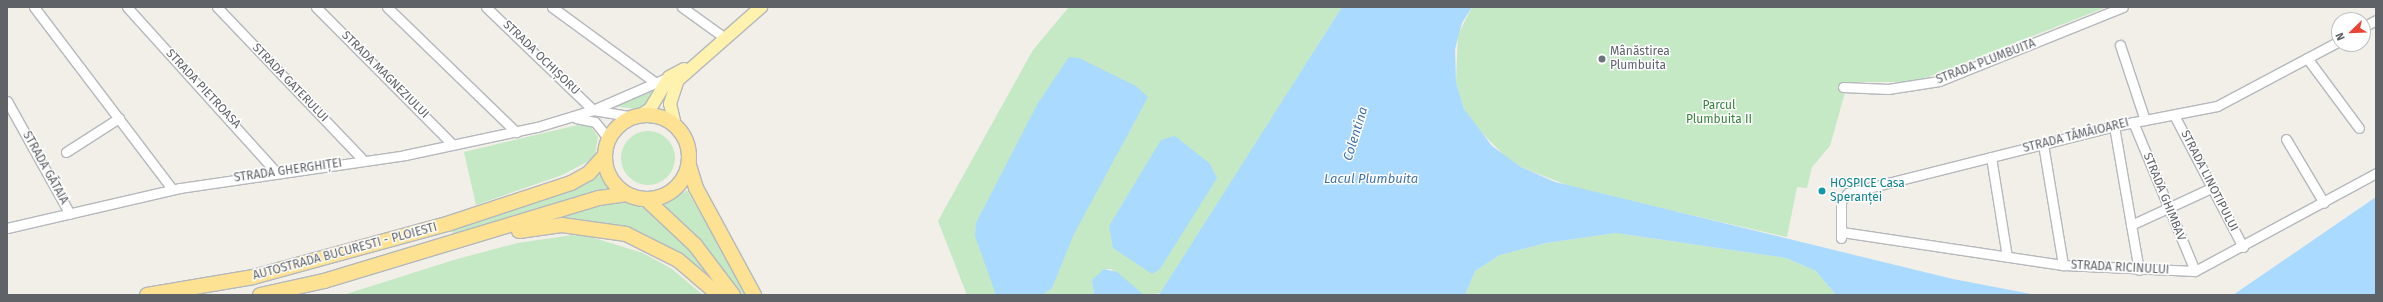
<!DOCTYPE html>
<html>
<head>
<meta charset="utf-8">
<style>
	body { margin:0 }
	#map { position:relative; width:2383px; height:302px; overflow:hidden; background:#f1efe8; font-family:"Fira Sans",sans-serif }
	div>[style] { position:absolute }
	.green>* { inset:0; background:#c5e8c5 }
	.round { border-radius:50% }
	.water>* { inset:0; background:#aadaff }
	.roads { filter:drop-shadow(1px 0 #b5b8bc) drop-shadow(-1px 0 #b5b8bc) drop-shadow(0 1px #b5b8bc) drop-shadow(0 -1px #b5b8bc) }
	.minor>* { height:9px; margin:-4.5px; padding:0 4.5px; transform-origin:4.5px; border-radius:4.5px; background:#fff }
	.major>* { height:12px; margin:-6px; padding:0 6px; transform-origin:6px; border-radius:6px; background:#fff2af }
	.highway>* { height:14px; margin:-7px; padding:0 7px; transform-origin:7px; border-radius:7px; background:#fde293 }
	.highway>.ring { margin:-7px; padding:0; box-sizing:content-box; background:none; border:14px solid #fde293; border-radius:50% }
	.dots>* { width:11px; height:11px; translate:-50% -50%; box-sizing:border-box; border:2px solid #fff; border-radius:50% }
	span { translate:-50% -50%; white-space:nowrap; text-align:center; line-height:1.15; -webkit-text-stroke:3px #fff; paint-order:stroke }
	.worship-label { font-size:12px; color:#5b616d }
	.left { translate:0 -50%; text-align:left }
	.street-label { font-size:12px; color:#5f6368 }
	.park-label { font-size:12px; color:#348238 }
	.culture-label { font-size:12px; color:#0d838f }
	.water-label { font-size:13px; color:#4174aa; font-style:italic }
	.frame { position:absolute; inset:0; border:8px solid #5f6368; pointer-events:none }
	.north { position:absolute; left:2331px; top:12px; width:40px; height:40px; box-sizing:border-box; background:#fff; border:1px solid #bfc1c3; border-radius:50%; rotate:247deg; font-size:11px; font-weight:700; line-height:16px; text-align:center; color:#5f6368 }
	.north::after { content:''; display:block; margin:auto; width:14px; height:18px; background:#ea4335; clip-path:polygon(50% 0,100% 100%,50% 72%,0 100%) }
</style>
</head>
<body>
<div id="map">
	<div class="green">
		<div style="clip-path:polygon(1069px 7px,1342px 7px,1162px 293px,1143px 295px,1111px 269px,1104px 269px,1093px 290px,1094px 295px,967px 295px,938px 221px,1033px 50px)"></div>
		<div style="clip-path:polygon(1472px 7px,2107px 7px,1928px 77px,1904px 82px,1848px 82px,1830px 146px,1812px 167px,1807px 188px,1797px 187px,1787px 237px,1577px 189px,1521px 167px,1505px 156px,1473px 124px,1464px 109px,1456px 82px,1458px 35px)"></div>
		<div style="clip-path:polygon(655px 88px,647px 104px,640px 109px,610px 106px)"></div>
		<div style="clip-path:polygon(578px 125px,591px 127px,598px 137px,595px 155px,587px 162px,562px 175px,476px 205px,464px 152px)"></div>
		<div class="round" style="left:621px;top:131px;width:54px;height:54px"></div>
		<div style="clip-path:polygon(601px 170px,611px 191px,453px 234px,452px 230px,529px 204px)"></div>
		<div style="clip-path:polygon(687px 190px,730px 264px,746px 295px,738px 295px,663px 206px)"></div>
		<div style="clip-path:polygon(622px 201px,647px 209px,685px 241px,727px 295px,681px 255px,633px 231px,535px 224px,599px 202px)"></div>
		<div style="clip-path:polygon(1616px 233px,1786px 258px,1816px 271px,1836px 295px,1465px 295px,1475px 271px,1500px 255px,1546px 243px)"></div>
		<div style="clip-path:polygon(572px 235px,591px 237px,643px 253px,672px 269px,703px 295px,343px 295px,457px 259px,518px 243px)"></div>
	</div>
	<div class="water">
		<div style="clip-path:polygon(1342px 7px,1472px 7px,1462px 23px,1455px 49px,1456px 82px,1464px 109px,1492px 146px,1521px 167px,1555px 182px,1953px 279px,2036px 295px,1836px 295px,1816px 271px,1786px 258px,1616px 233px,1546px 243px,1500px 255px,1475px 271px,1465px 295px,1159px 295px)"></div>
		<div style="clip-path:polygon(1069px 57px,1079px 58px,1136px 86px,1148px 97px,1074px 234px,1052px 288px,1042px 295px,996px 295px,975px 236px,976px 223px,1038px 103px)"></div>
		<div style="clip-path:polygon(1175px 136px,1209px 163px,1217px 178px,1160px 269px,1152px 274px,1113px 248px,1109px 226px,1161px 140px)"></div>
		<div style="clip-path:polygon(2376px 197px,2376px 295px,2233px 295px)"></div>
		<div style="clip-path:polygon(1104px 269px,1117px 272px,1144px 295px,1094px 295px,1092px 280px)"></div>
	</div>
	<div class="roads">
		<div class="minor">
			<div style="left:34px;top:7px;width:228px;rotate:52.8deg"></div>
			<div style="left:127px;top:7px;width:224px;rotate:47.9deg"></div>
			<div style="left:217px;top:7px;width:211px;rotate:46.3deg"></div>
			<div style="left:316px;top:7px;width:194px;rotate:45.2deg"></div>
			<div style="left:387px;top:7px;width:180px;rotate:44.1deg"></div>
			<div style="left:486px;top:7px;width:149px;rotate:43.9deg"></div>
			<div style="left:552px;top:7px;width:129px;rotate:36.2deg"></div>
			<div style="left:682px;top:7px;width:53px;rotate:35.8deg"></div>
			<div style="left:2363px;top:27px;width:15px;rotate:-28deg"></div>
			<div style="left:2120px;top:45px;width:79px;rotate:71.6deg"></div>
			<div style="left:2307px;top:58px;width:87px;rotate:53.4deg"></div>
			<div style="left:1843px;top:87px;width:45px;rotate:2.5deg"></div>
			<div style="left:1888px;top:89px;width:52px;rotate:-8.9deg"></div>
			<div style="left:1939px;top:81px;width:198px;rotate:-21.9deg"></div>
			<div style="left:7px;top:101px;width:129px;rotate:60.9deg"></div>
			<div style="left:593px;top:110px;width:43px;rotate:9.5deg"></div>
			<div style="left:2174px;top:115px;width:149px;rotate:62.4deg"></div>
			<div style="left:576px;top:118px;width:19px;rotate:12deg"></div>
			<div style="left:595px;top:122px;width:22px;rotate:51deg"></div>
			<div style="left:2133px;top:122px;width:161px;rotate:67.4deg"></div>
			<div style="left:2114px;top:126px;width:146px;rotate:80.2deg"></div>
			<div style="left:2286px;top:139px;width:74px;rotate:59.3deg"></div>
			<div style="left:2043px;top:144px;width:123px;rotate:80.6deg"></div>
			<div style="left:66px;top:152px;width:63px;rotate:-32.7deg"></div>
			<div style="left:1991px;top:157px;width:101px;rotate:80.9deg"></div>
			<div style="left:2131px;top:225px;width:88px;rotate:-24.8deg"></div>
			<div style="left:7px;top:228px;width:178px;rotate:-13deg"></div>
			<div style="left:180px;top:188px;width:227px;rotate:-8.3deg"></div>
			<div style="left:405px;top:155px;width:135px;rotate:-12deg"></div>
			<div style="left:537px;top:127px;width:59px;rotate:-16.9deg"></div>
			<div style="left:593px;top:110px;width:83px;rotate:-23.5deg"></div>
			<div style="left:1842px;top:232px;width:223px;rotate:8.5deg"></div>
			<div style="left:2063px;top:265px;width:132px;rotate:2.6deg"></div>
			<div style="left:2195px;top:271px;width:206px;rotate:-28.4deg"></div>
			<div style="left:1841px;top:238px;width:37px;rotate:-90deg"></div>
			<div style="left:1841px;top:201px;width:11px;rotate:-49deg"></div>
			<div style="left:1848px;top:193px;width:274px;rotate:-14.1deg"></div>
			<div style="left:2114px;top:126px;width:105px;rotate:-11deg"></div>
			<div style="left:2217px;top:106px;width:138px;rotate:-28deg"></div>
		</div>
		<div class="major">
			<div style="left:639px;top:116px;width:13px;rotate:-32deg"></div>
			<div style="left:650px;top:109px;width:37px;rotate:-59deg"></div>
			<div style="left:669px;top:77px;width:17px;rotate:-28deg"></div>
			<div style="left:675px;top:125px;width:22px;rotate:-103deg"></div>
			<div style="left:670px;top:104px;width:25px;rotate:-72deg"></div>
			<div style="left:678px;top:80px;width:111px;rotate:-41.3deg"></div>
		</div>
		<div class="highway">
			<div class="ring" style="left:605px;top:115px;width:70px;height:70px"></div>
			<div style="left:689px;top:165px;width:24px;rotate:73deg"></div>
			<div style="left:696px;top:188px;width:122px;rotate:61.5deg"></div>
			<div style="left:647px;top:200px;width:66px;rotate:43.2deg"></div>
			<div style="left:695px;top:245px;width:63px;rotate:52.8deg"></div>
			<div style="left:519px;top:231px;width:43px;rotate:-7.9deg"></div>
			<div style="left:562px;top:225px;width:65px;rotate:8deg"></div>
			<div style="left:626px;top:234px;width:58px;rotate:26.6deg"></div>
			<div style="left:678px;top:260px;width:54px;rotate:40.5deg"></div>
			<div style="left:147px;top:295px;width:108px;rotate:-9.6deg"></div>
			<div style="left:253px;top:277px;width:201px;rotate:-15.3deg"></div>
			<div style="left:447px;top:224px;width:131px;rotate:-18.3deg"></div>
			<div style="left:571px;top:183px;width:21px;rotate:-29deg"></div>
			<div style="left:589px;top:173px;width:24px;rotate:-48deg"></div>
			<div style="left:260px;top:295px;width:66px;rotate:-12.3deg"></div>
			<div style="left:324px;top:281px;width:287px;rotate:-16.8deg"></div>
			<div style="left:599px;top:198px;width:28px;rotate:-8deg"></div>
		</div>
	</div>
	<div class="dots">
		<div style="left:1602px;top:59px;background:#6b7280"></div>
		<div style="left:1822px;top:191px;background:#0f9aa8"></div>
	</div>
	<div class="worship-label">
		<span class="left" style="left:1610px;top:59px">Mânăstirea<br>Plumbuita</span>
	</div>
	<div class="street-label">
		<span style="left:541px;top:58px;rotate:44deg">STRADA OCHIȘORU</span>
		<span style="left:1986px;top:62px;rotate:-21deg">STRADA PLUMBUITA</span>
		<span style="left:385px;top:75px;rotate:45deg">STRADA MAGNEZIULUI</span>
		<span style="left:290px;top:83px;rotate:46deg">STRADA GATERULUI</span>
		<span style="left:203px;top:89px;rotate:47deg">STRADA PIETROASA</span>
		<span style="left:2076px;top:136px;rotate:-14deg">STRADA TĂMÂIOAREI</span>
		<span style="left:45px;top:168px;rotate:61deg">STRADA GĂTAIA</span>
		<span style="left:288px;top:171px;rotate:-8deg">STRADA GHERGHIȚEI</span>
		<span style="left:2209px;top:181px;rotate:63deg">STRADA LINOTIPULUI</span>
		<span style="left:2164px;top:197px;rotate:68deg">STRADA GHIMBAV</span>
		<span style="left:345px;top:252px;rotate:-15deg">AUTOSTRADA BUCURESTI - PLOIESTI</span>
		<span style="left:2120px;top:268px;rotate:3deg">STRADA RICINULUI</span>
	</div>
	<div class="park-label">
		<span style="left:1719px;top:113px">Parcul<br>Plumbuita II</span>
	</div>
	<div class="culture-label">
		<span class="left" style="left:1830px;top:191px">HOSPICE Casa<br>Speranței</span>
	</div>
	<div class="water-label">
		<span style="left:1356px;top:134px;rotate:-73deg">Colentina</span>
		<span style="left:1371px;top:179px">Lacul Plumbuita</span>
	</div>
	<div class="frame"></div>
	<div class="north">N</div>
</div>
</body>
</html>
